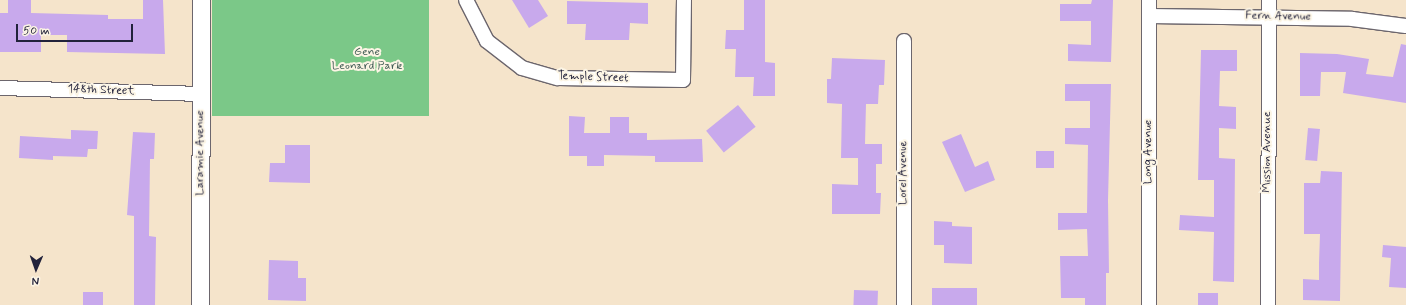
<!DOCTYPE html>
<html>
<head>
<meta charset="utf-8">
<style>
	body { margin:0 }
	#map { position:relative; width:1406px; height:305px; overflow:hidden; background:#f5e4cb; font-family:Mynerve,sans-serif }
	div>[style] { position:absolute }
	.green>* { inset:0; background:#7bc888; transform-origin:0 0 }
	.building>* { inset:0; background:#c8a9ec; transform-origin:0 0 }
	.roads { filter:drop-shadow(1px 0 #6c666d) drop-shadow(-1px 0 #6c666d) drop-shadow(0 1px #6c666d) drop-shadow(0 -1px #6c666d) }
	.minor>* { height:14px; margin:-7px; padding:0 7px; transform-origin:7px; border-radius:7px; background:#fff }
	.tertiary>* { height:17px; margin:-8.5px; padding:0 8.5px; transform-origin:8.5px; border-radius:8.5px; background:#fff }
	span { translate:-50% -50%; white-space:nowrap; text-align:center; line-height:1.15; -webkit-text-stroke:4px #fcf5e5; paint-order:stroke }
	.street-label { font-size:12px; color:#22223b }
	.park-label { font-size:12px; color:#415c56 }
	.north { position:absolute; left:16px; top:249px; width:40px; height:40px; -webkit-text-stroke:3px #fcf5e5; paint-order:stroke; rotate:182deg; font-size:11px; font-weight:700; line-height:16px; text-align:center; color:#22223b }
	.north::after { content:''; display:block; margin:auto; width:14px; height:18px; background:#22223b; clip-path:polygon(50% 0,100% 100%,50% 72%,0 100%) }
	.scale { position:absolute; left:16px; top:24px; width:117px; height:18px; box-sizing:border-box; border:2px solid #22223b; border-top:0; padding-left:5px; font-size:12px; line-height:14px; white-space:nowrap; color:#22223b; -webkit-text-stroke:3px #fcf5e5; paint-order:stroke }
</style>
</head>
<body>
<div id="map">
	<div class="green">
		<div style="left:212px;top:0;width:217px;height:116px"></div>
	</div>
	<div class="building">
		<div style="clip-path:polygon(8px 0,31px 0,31px 13px,108px 15px,108px 19px,143px 19px,143px 0,163px 0,165px 54px,67px 52px,67px 35px,41px 35px,41px 52px,0 52px,0 13px,8px 13px)"></div>
		<div style="clip-path:polygon(512px 0,538px 0,548px 16px,529px 28px)"></div>
		<div style="clip-path:polygon(744px 0,765px 0,765px 62px,775px 63px,775px 96px,753px 96px,754px 77px,735px 77px,736px 49px,725px 49px,726px 30px,744px 30px)"></div>
		<div style="clip-path:polygon(1092px 0,1113px 0,1111px 62px,1068px 61px,1068px 44px,1091px 45px,1091px 21px,1060px 21px,1060px 4px,1091px 4px)"></div>
		<div style="clip-path:polygon(567px 1px,648px 3px,648px 24px,630px 23px,629px 40px,585px 40px,586px 24px,567px 24px)"></div>
		<div style="clip-path:polygon(1401px 44px,1406px 45px,1406px 103px,1343px 93px,1346px 72px,1321px 72px,1320px 96px,1300px 96px,1300px 53px,1337px 54px,1369px 59px,1366px 74px,1393px 77px)"></div>
		<div style="clip-path:polygon(1201px 50px,1237px 50px,1237px 71px,1220px 71px,1219px 106px,1236px 107px,1236px 129px,1219px 128px,1219px 158px,1235px 159px,1234px 282px,1213px 281px,1214px 232px,1179px 230px,1180px 215px,1214px 217px,1214px 180px,1198px 180px)"></div>
		<div style="clip-path:polygon(832px 58px,885px 60px,884px 85px,879px 85px,878px 104px,866px 104px,865px 144px,882px 144px,882px 164px,876px 164px,876px 193px,881px 193px,880px 214px,832px 214px,832px 184px,858px 185px,858px 158px,841px 158px,842px 104px,827px 103px,827px 79px,831px 79px)"></div>
		<div style="clip-path:polygon(1065px 84px,1111px 84px,1108px 200px,1109px 273px,1106px 273px,1106px 305px,1085px 305px,1085px 298px,1061px 298px,1060px 256px,1088px 256px,1087px 229px,1058px 230px,1058px 213px,1087px 213px,1088px 145px,1065px 144px,1065px 128px,1090px 128px,1090px 101px,1065px 101px)"></div>
		<div style="left:738px;top:105px;width:28px;height:41px;rotate:51deg"></div>
		<div style="clip-path:polygon(569px 116px,585px 117px,584px 133px,610px 133px,610px 117px,629px 117px,629px 133px,647px 133px,647px 140px,702px 139px,703px 162px,655px 162px,655px 156px,604px 155px,604px 166px,587px 166px,587px 156px,569px 156px)"></div>
		<div style="left:1308px;top:128px;width:12px;height:32px;rotate:5deg"></div>
		<div style="clip-path:polygon(71px 130px,98px 131px,97px 149px,88px 149px,87px 157px,53px 156px,53px 160px,19px 158px,20px 136px,71px 139px)"></div>
		<div style="clip-path:polygon(133px 132px,155px 133px,154px 159px,150px 159px,149px 236px,156px 237px,155px 305px,134px 305px,134px 216px,127px 215px)"></div>
		<div style="clip-path:polygon(961px 134px,975px 167px,988px 161px,995px 180px,965px 192px,942px 142px)"></div>
		<div style="clip-path:polygon(285px 145px,310px 145px,310px 183px,269px 182px,270px 163px,285px 163px)"></div>
		<div style="left:1036px;top:151px;width:18px;height:17px"></div>
		<div style="clip-path:polygon(1321px 171px,1342px 172px,1340px 301px,1303px 300px,1303px 279px,1319px 280px,1319px 263px,1320px 234px,1304px 234px,1304px 183px,1320px 183px)"></div>
		<div style="clip-path:polygon(934px 221px,952px 222px,952px 226px,972px 227px,972px 264px,944px 263px,944px 245px,934px 245px)"></div>
		<div style="clip-path:polygon(1383px 245px,1406px 247px,1406px 288px,1389px 287px,1391px 258px,1382px 257px)"></div>
		<div style="clip-path:polygon(269px 260px,298px 261px,298px 278px,306px 278px,306px 301px,268px 300px)"></div>
		<div style="left:932px;top:288px;width:45px;height:17px"></div>
		<div style="left:854px;top:290px;width:24px;height:15px;rotate:2deg"></div>
		<div style="left:83px;top:292px;width:20px;height:13px"></div>
		<div style="left:1198px;top:293px;width:20px;height:12px"></div>
	</div>
	<div class="roads">
		<div class="minor">
			<div style="left:466px;top:0;width:46px;rotate:62.9deg"></div>
			<div style="left:487px;top:41px;width:44px;rotate:37.6deg"></div>
			<div style="left:522px;top:68px;width:37px;rotate:16deg"></div>
			<div style="left:558px;top:78px;width:125px;rotate:0.9deg"></div>
			<div style="left:683px;top:80px;width:80px;rotate:-89.3deg"></div>
			<div style="left:1149px;top:16px;width:203px;rotate:0.8deg"></div>
			<div style="left:1352px;top:19px;width:54px;rotate:7.4deg"></div>
			<div style="left:0;top:88px;width:202px;rotate:1.7deg"></div>
			<div style="left:904px;top:305px;width:264px;rotate:-90deg"></div>
			<div style="left:1149px;top:305px;width:305px;rotate:-90deg"></div>
			<div style="left:1268px;top:305px;width:305px;rotate:-89.8deg"></div>
		</div>
		<div class="tertiary">
			<div style="left:200px;top:305px;width:305px;rotate:-89.8deg"></div>
		</div>
	</div>
	<div class="street-label">
		<span style="left:1278px;top:17px;rotate:1deg">Fern Avenue</span>
		<span style="left:593px;top:78px;rotate:2deg">Temple Street</span>
		<span style="left:101px;top:91px;rotate:2deg">148th Street</span>
		<span style="left:1149px;top:152px;rotate:-90deg">Long Avenue</span>
		<span style="left:1268px;top:152px;rotate:-90deg">Mission Avenue</span>
		<span style="left:201px;top:153px;rotate:-90deg">Laramie Avenue</span>
		<span style="left:904px;top:173px;rotate:-90deg">Lorel Avenue</span>
	</div>
	<div class="park-label">
		<span style="left:367px;top:60px">Gene<br>Leonard Park</span>
	</div>
	<div class="north">N</div>
	<div class="scale">50 m</div>
</div>
</body>
</html>
